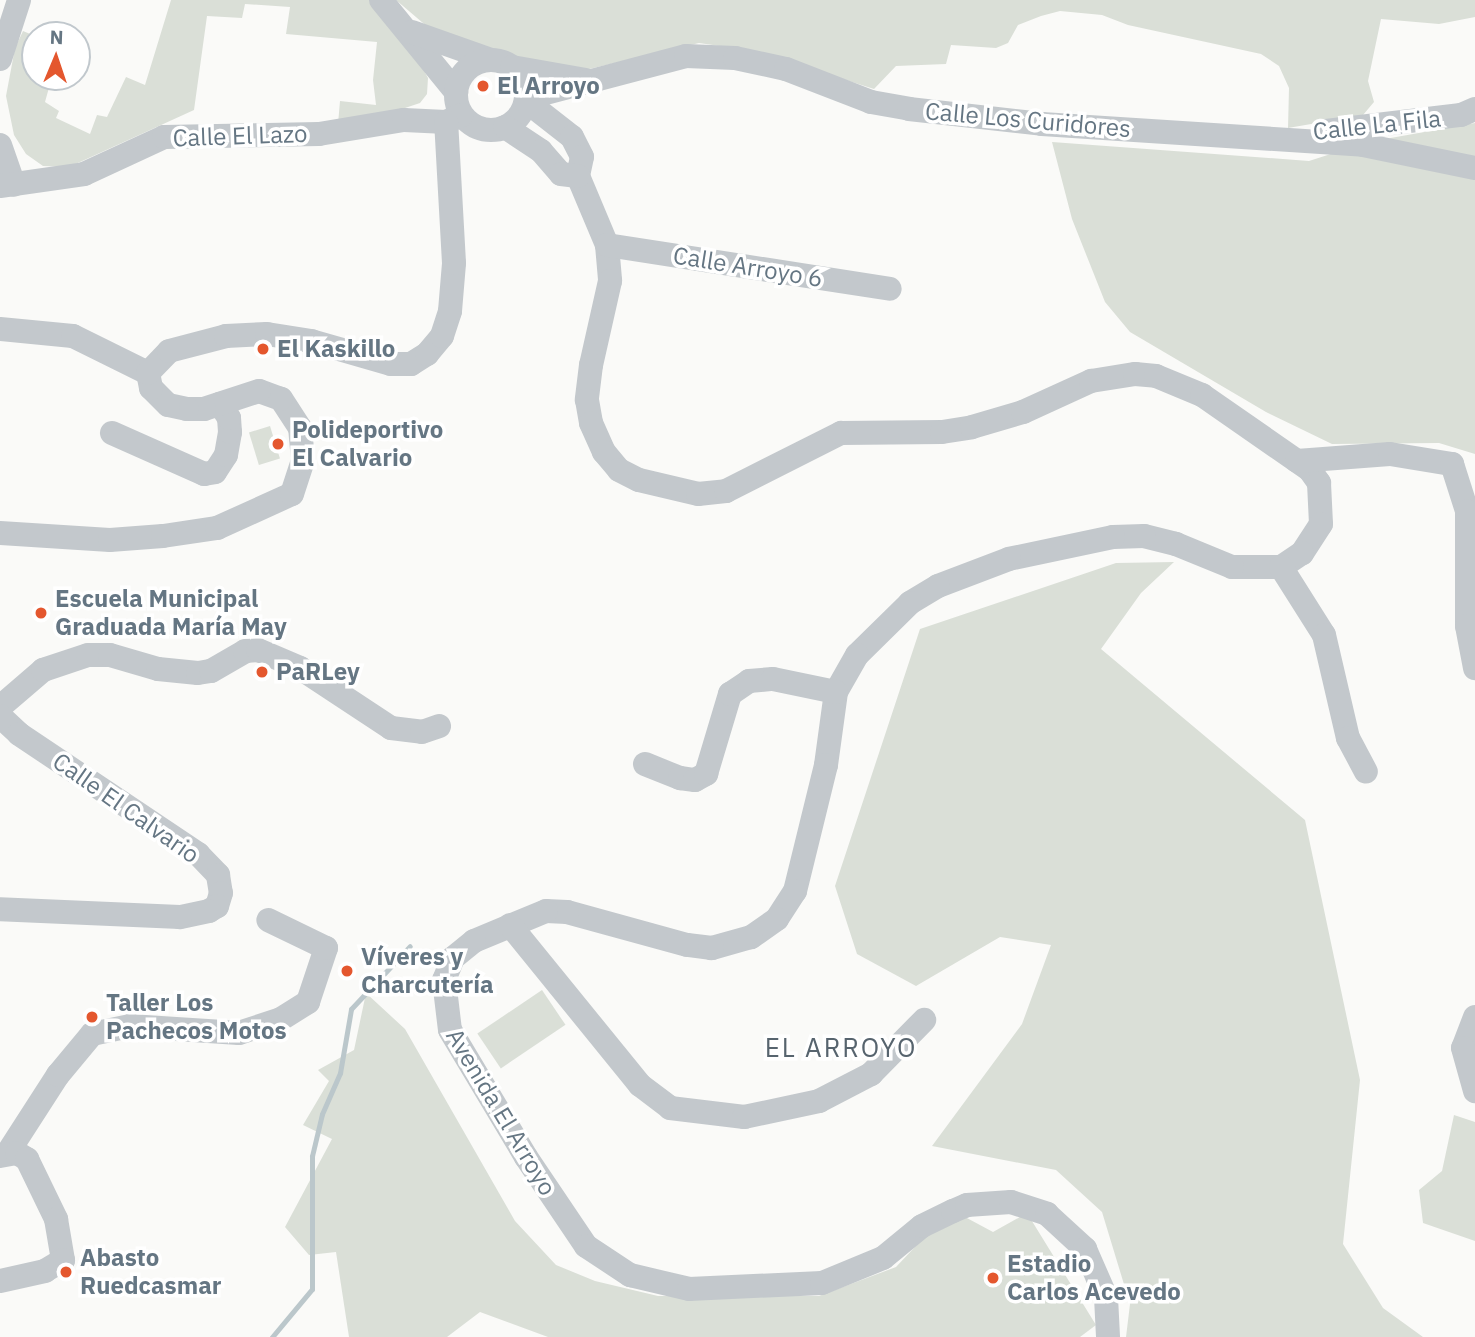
<!DOCTYPE html>
<html>
<head>
<meta charset="utf-8">
<style>
	body { margin:0 }
	#map { position:relative; width:1475px; height:1337px; overflow:hidden; background:#fafaf8; font-family:"IBM Plex Sans",sans-serif }
	div>[style] { position:absolute }
	.green>* { inset:0; background:#dadfd7; transform-origin:0 0 }
	.stream>* { height:5px; margin:-2.5px; padding:0 2.5px; transform-origin:2.5px; border-radius:2.5px; background:#bbc7cb }
	.minor>* { height:24px; margin:-12px; padding:0 12px; transform-origin:12px; border-radius:12px; background:#c3c8cc }
	.minor>.ring { margin:-12px; padding:0; box-sizing:content-box; background:none; border:24px solid #c3c8cc; border-radius:50% }
	.dots>* { width:19px; height:19px; translate:-50% -50%; box-sizing:border-box; border:4px solid #fff; border-radius:50% }
	span { translate:-50% -50%; white-space:nowrap; text-align:center; line-height:1.15; -webkit-text-stroke:7px #fff; paint-order:stroke }
	.poi-label { font-size:24px; color:#657683; font-weight:700 }
	.left { translate:0 -50%; text-align:left }
	.street-label { font-size:24px; color:#657683 }
	.neighbourhood-label { font-size:26px; color:#57646e; letter-spacing:2px }
	.north { position:absolute; left:21px; top:21px; width:70px; height:70px; box-sizing:border-box; background:#fff; border:2px solid #c1c8cd; border-radius:50%; rotate:2deg; font-size:19px; font-weight:700; line-height:28px; text-align:center; color:#657683 }
	.north::after { content:''; display:block; margin:auto; width:24px; height:32px; background:#e4572e; clip-path:polygon(50% 0,100% 100%,50% 72%,0 100%) }
</style>
</head>
<body>
<div id="map">
	<div class="green">
		<div style="clip-path:polygon(171px 0,373px 0,416px 56px,428px 78px,427px 94px,420px 103px,399px 110px,338px 124px,340px 101px,376px 105px,373px 80px,377px 42px,286px 34px,290px 7px,245px 4px,242px 18px,207px 16px,194px 110px,69px 167px,43px 166px,26px 154px,14px 135px,6px 96px,15px 48px,23px 31px,35px 36px,35px 77px,52px 77px,45px 102px,59px 111px,56px 118px,90px 134px,97px 115px,107px 117px,126px 77px,145px 85px)"></div>
		<div style="clip-path:polygon(396px 0,1475px 0,1475px 17px,1439px 24px,1381px 19px,1368px 81px,1374px 102px,1363px 115px,1288px 128px,1289px 88px,1279px 66px,1261px 54px,1128px 25px,1102px 15px,1060px 11px,1041px 16px,1018px 25px,1008px 43px,996px 48px,951px 45px,946px 64px,896px 66px,874px 89px,755px 51px,699px 43px,585px 70px,533px 66px,437px 35px)"></div>
		<div style="clip-path:polygon(1475px 123px,1475px 454px,1439px 443px,1332px 444px,1266px 412px,1130px 332px,1105px 302px,1072px 219px,1052px 142px,1309px 161px,1368px 142px)"></div>
		<div style="left:270px;top:426px;width:34px;height:22px;rotate:73deg"></div>
		<div style="clip-path:polygon(1174px 562px,1141px 593px,1101px 649px,1305px 820px,1360px 1080px,1343px 1244px,1383px 1308px,1423px 1337px,1126px 1337px,1130px 1304px,1102px 1212px,1056px 1170px,932px 1146px,1022px 1024px,1051px 945px,1000px 937px,916px 986px,857px 954px,835px 886px,920px 629px,1116px 563px)"></div>
		<div style="left:542px;top:990px;width:42px;height:78px;rotate:56deg"></div>
		<div style="clip-path:polygon(366px 993px,405px 1029px,515px 1221px,556px 1265px,595px 1281px,658px 1296px,819px 1296px,896px 1267px,930px 1231px,965px 1217px,993px 1232px,1027px 1213px,1096px 1325px,1080px 1337px,548px 1337px,480px 1312px,447px 1337px,349px 1337px,336px 1252px,309px 1255px,285px 1227px,332px 1139px,303px 1125px,329px 1081px,318px 1070px,354px 1050px)"></div>
		<div style="clip-path:polygon(1454px 1115px,1475px 1122px,1475px 1241px,1423px 1223px,1419px 1190px,1442px 1171px)"></div>
	</div>
	<div class="stream">
		<div style="left:272px;top:1337px;width:62px;rotate:-50.2deg"></div>
		<div style="left:312px;top:1289px;width:133px;rotate:-90deg"></div>
		<div style="left:312px;top:1156px;width:43px;rotate:-76.6deg"></div>
		<div style="left:322px;top:1114px;width:45px;rotate:-66.3deg"></div>
		<div style="left:340px;top:1073px;width:65px;rotate:-80.2deg"></div>
		<div style="left:351px;top:1009px;width:86px;rotate:-46.9deg"></div>
	</div>
	<div class="minor">
		<div style="left:381px;top:0;width:119px;rotate:50.8deg"></div>
		<div style="left:412px;top:32px;width:84px;rotate:19.5deg"></div>
		<div style="left:0;top:59px;width:62px;rotate:-72.1deg"></div>
		<div class="ring" style="left:456px;top:60px;width:46px;height:46px"></div>
		<div style="left:512px;top:67px;width:75px;rotate:10deg"></div>
		<div style="left:527px;top:98px;width:164px;rotate:-14.8deg"></div>
		<div style="left:686px;top:56px;width:49px;rotate:2.3deg"></div>
		<div style="left:735px;top:58px;width:52px;rotate:12.2deg"></div>
		<div style="left:786px;top:69px;width:91px;rotate:21.2deg"></div>
		<div style="left:871px;top:102px;width:39px;rotate:10deg"></div>
		<div style="left:909px;top:109px;width:134px;rotate:6.4deg"></div>
		<div style="left:1042px;top:124px;width:322px;rotate:3.7deg"></div>
		<div style="left:1363px;top:145px;width:114px;rotate:11.6deg"></div>
		<div style="left:526px;top:101px;width:58px;rotate:38deg"></div>
		<div style="left:572px;top:137px;width:22px;rotate:63deg"></div>
		<div style="left:582px;top:157px;width:19px;rotate:102deg"></div>
		<div style="left:578px;top:176px;width:75px;rotate:67.2deg"></div>
		<div style="left:607px;top:245px;width:36px;rotate:85deg"></div>
		<div style="left:610px;top:281px;width:86px;rotate:102.7deg"></div>
		<div style="left:591px;top:365px;width:35px;rotate:97deg"></div>
		<div style="left:587px;top:400px;width:23px;rotate:80deg"></div>
		<div style="left:591px;top:423px;width:32px;rotate:66deg"></div>
		<div style="left:604px;top:452px;width:23px;rotate:50deg"></div>
		<div style="left:619px;top:470px;width:22px;rotate:27deg"></div>
		<div style="left:639px;top:480px;width:61px;rotate:13.3deg"></div>
		<div style="left:698px;top:494px;width:28px;rotate:-6deg"></div>
		<div style="left:726px;top:491px;width:129px;rotate:-26.8deg"></div>
		<div style="left:841px;top:433px;width:101px;rotate:-0.6deg"></div>
		<div style="left:942px;top:432px;width:30px;rotate:-9deg"></div>
		<div style="left:972px;top:427px;width:53px;rotate:-16.4deg"></div>
		<div style="left:1023px;top:412px;width:75px;rotate:-24.5deg"></div>
		<div style="left:1091px;top:381px;width:45px;rotate:-9deg"></div>
		<div style="left:1135px;top:374px;width:21px;rotate:5deg"></div>
		<div style="left:1156px;top:376px;width:50px;rotate:22.4deg"></div>
		<div style="left:1202px;top:395px;width:131px;rotate:34.8deg"></div>
		<div style="left:1310px;top:470px;width:16px;rotate:55deg"></div>
		<div style="left:1319px;top:483px;width:41px;rotate:87.2deg"></div>
		<div style="left:1321px;top:524px;width:35px;rotate:123deg"></div>
		<div style="left:1302px;top:553px;width:25px;rotate:146deg"></div>
		<div style="left:1281px;top:567px;width:49px;rotate:180deg"></div>
		<div style="left:1232px;top:567px;width:61px;rotate:-157.7deg"></div>
		<div style="left:1176px;top:544px;width:33px;rotate:-166deg"></div>
		<div style="left:1144px;top:536px;width:31px;rotate:178deg"></div>
		<div style="left:1113px;top:537px;width:106px;rotate:168.1deg"></div>
		<div style="left:1009px;top:559px;width:76px;rotate:159.2deg"></div>
		<div style="left:938px;top:586px;width:33px;rotate:149deg"></div>
		<div style="left:910px;top:603px;width:74px;rotate:135.5deg"></div>
		<div style="left:857px;top:655px;width:43px;rotate:119.6deg"></div>
		<div style="left:836px;top:692px;width:74px;rotate:97.8deg"></div>
		<div style="left:826px;top:765px;width:130px;rotate:103.8deg"></div>
		<div style="left:795px;top:891px;width:33px;rotate:123deg"></div>
		<div style="left:777px;top:919px;width:32px;rotate:145deg"></div>
		<div style="left:751px;top:937px;width:41px;rotate:164.2deg"></div>
		<div style="left:712px;top:948px;width:25px;rotate:-173deg"></div>
		<div style="left:687px;top:945px;width:124px;rotate:-164.6deg"></div>
		<div style="left:567px;top:912px;width:21px;rotate:-177deg"></div>
		<div style="left:546px;top:911px;width:78px;rotate:157.4deg"></div>
		<div style="left:474px;top:941px;width:27px;rotate:141deg"></div>
		<div style="left:453px;top:958px;width:24px;rotate:112deg"></div>
		<div style="left:444px;top:980px;width:50px;rotate:83.2deg"></div>
		<div style="left:450px;top:1030px;width:148px;rotate:59.1deg"></div>
		<div style="left:526px;top:1157px;width:107px;rotate:56deg"></div>
		<div style="left:586px;top:1246px;width:53px;rotate:33.4deg"></div>
		<div style="left:630px;top:1275px;width:61px;rotate:13.3deg"></div>
		<div style="left:689px;top:1289px;width:133px;rotate:-2.6deg"></div>
		<div style="left:822px;top:1283px;width:66px;rotate:-22.3deg"></div>
		<div style="left:883px;top:1258px;width:50px;rotate:-39.4deg"></div>
		<div style="left:922px;top:1226px;width:34px;rotate:-26deg"></div>
		<div style="left:953px;top:1211px;width:15px;rotate:-23deg"></div>
		<div style="left:967px;top:1205px;width:44px;rotate:-3.9deg"></div>
		<div style="left:1011px;top:1202px;width:38px;rotate:18deg"></div>
		<div style="left:1047px;top:1214px;width:52px;rotate:42.6deg"></div>
		<div style="left:1085px;top:1249px;width:52px;rotate:66.4deg"></div>
		<div style="left:1106px;top:1297px;width:40px;rotate:87.1deg"></div>
		<div style="left:505px;top:127px;width:43px;rotate:33.7deg"></div>
		<div style="left:541px;top:151px;width:30px;rotate:49deg"></div>
		<div style="left:561px;top:174px;width:17px;rotate:7deg"></div>
		<div style="left:1326px;top:131px;width:136px;rotate:-6.8deg"></div>
		<div style="left:1461px;top:115px;width:15px;rotate:-23deg"></div>
		<div style="left:0;top:145px;width:42px;rotate:70.7deg"></div>
		<div style="left:0;top:186px;width:85px;rotate:-8.1deg"></div>
		<div style="left:84px;top:174px;width:88px;rotate:-24.8deg"></div>
		<div style="left:164px;top:137px;width:155px;rotate:-1.1deg"></div>
		<div style="left:319px;top:134px;width:86px;rotate:-9.4deg"></div>
		<div style="left:404px;top:120px;width:42px;rotate:2.7deg"></div>
		<div style="left:446px;top:122px;width:17px;rotate:-24deg"></div>
		<div style="left:607px;top:245px;width:286px;rotate:8.8deg"></div>
		<div style="left:0;top:329px;width:73px;rotate:5.5deg"></div>
		<div style="left:73px;top:336px;width:84px;rotate:26.3deg"></div>
		<div style="left:112px;top:433px;width:101px;rotate:24deg"></div>
		<div style="left:204px;top:474px;width:11px;rotate:-10deg"></div>
		<div style="left:215px;top:472px;width:20px;rotate:-57deg"></div>
		<div style="left:226px;top:455px;width:23px;rotate:-80deg"></div>
		<div style="left:230px;top:432px;width:14px;rotate:-94deg"></div>
		<div style="left:229px;top:418px;width:17px;rotate:-123deg"></div>
		<div style="left:1297px;top:461px;width:93px;rotate:-4.3deg"></div>
		<div style="left:1390px;top:454px;width:63px;rotate:9.2deg"></div>
		<div style="left:1452px;top:464px;width:49px;rotate:72.3deg"></div>
		<div style="left:1467px;top:511px;width:115px;rotate:90deg"></div>
		<div style="left:1467px;top:626px;width:43px;rotate:79.2deg"></div>
		<div style="left:0;top:533px;width:110px;rotate:3.6deg"></div>
		<div style="left:110px;top:540px;width:53px;rotate:-4.3deg"></div>
		<div style="left:163px;top:536px;width:55px;rotate:-8.4deg"></div>
		<div style="left:217px;top:528px;width:82px;rotate:-24.4deg"></div>
		<div style="left:292px;top:494px;width:35px;rotate:-72deg"></div>
		<div style="left:303px;top:461px;width:33px;rotate:-95deg"></div>
		<div style="left:300px;top:428px;width:35px;rotate:-123deg"></div>
		<div style="left:281px;top:399px;width:23px;rotate:-160deg"></div>
		<div style="left:259px;top:391px;width:58px;rotate:161.9deg"></div>
		<div style="left:204px;top:409px;width:17px;rotate:180deg"></div>
		<div style="left:187px;top:409px;width:19px;rotate:-168deg"></div>
		<div style="left:168px;top:405px;width:24px;rotate:-135deg"></div>
		<div style="left:151px;top:388px;width:15px;rotate:-101deg"></div>
		<div style="left:148px;top:373px;width:30px;rotate:-46deg"></div>
		<div style="left:169px;top:351px;width:59px;rotate:-14.7deg"></div>
		<div style="left:226px;top:336px;width:41px;rotate:-2.8deg"></div>
		<div style="left:267px;top:334px;width:45px;rotate:9deg"></div>
		<div style="left:311px;top:341px;width:83px;rotate:16deg"></div>
		<div style="left:391px;top:364px;width:20px"></div>
		<div style="left:411px;top:364px;width:19px;rotate:-32deg"></div>
		<div style="left:427px;top:354px;width:23px;rotate:-50deg"></div>
		<div style="left:442px;top:336px;width:26px;rotate:-72deg"></div>
		<div style="left:450px;top:311px;width:48px;rotate:-85.2deg"></div>
		<div style="left:454px;top:263px;width:141px;rotate:-93.2deg"></div>
		<div style="left:1281px;top:567px;width:80px;rotate:57.7deg"></div>
		<div style="left:1324px;top:635px;width:106px;rotate:76.9deg"></div>
		<div style="left:1348px;top:738px;width:38px;rotate:62deg"></div>
		<div style="left:0;top:707px;width:57px;rotate:-40.7deg"></div>
		<div style="left:43px;top:670px;width:47px;rotate:-18.4deg"></div>
		<div style="left:88px;top:655px;width:22px"></div>
		<div style="left:110px;top:655px;width:50px;rotate:16.3deg"></div>
		<div style="left:158px;top:669px;width:40px;rotate:5.7deg"></div>
		<div style="left:198px;top:673px;width:13px;rotate:-9deg"></div>
		<div style="left:211px;top:671px;width:39px;rotate:-30deg"></div>
		<div style="left:245px;top:651px;width:13px;rotate:-4deg"></div>
		<div style="left:258px;top:650px;width:46px;rotate:23.2deg"></div>
		<div style="left:300px;top:668px;width:109px;rotate:33.4deg"></div>
		<div style="left:391px;top:728px;width:31px;rotate:7deg"></div>
		<div style="left:422px;top:732px;width:18px;rotate:-19deg"></div>
		<div style="left:0;top:716px;width:26px;rotate:43deg"></div>
		<div style="left:19px;top:734px;width:216px;rotate:33.8deg"></div>
		<div style="left:198px;top:854px;width:29px;rotate:46deg"></div>
		<div style="left:218px;top:875px;width:18px;rotate:81deg"></div>
		<div style="left:221px;top:893px;width:14px;rotate:107deg"></div>
		<div style="left:217px;top:906px;width:9px;rotate:148deg"></div>
		<div style="left:209px;top:911px;width:30px;rotate:168deg"></div>
		<div style="left:180px;top:917px;width:180px;rotate:-177.5deg"></div>
		<div style="left:645px;top:764px;width:38px;rotate:22deg"></div>
		<div style="left:680px;top:778px;width:15px;rotate:8deg"></div>
		<div style="left:695px;top:780px;width:13px;rotate:-29deg"></div>
		<div style="left:706px;top:774px;width:84px;rotate:-73.3deg"></div>
		<div style="left:730px;top:694px;width:23px;rotate:-34deg"></div>
		<div style="left:749px;top:681px;width:24px;rotate:-5deg"></div>
		<div style="left:773px;top:679px;width:64px;rotate:11.7deg"></div>
		<div style="left:510px;top:925px;width:206px;rotate:50.9deg"></div>
		<div style="left:640px;top:1085px;width:38px;rotate:37deg"></div>
		<div style="left:670px;top:1108px;width:75px;rotate:6.9deg"></div>
		<div style="left:744px;top:1117px;width:77px;rotate:-12deg"></div>
		<div style="left:819px;top:1101px;width:59px;rotate:-27.4deg"></div>
		<div style="left:871px;top:1074px;width:76px;rotate:-45.5deg"></div>
		<div style="left:1475px;top:1017px;width:33px;rotate:111deg"></div>
		<div style="left:1463px;top:1048px;width:45px;rotate:74.4deg"></div>
		<div style="left:7px;top:1154px;width:94px;rotate:-57.2deg"></div>
		<div style="left:58px;top:1075px;width:53px;rotate:-50.3deg"></div>
		<div style="left:92px;top:1034px;width:39px;rotate:-12deg"></div>
		<div style="left:130px;top:1026px;width:109px;rotate:3.7deg"></div>
		<div style="left:239px;top:1033px;width:44px;rotate:-18.4deg"></div>
		<div style="left:281px;top:1019px;width:32px;rotate:-32deg"></div>
		<div style="left:308px;top:1002px;width:57px;rotate:-71.6deg"></div>
		<div style="left:326px;top:948px;width:64px;rotate:-154.2deg"></div>
		<div style="left:0;top:1156px;width:17px;rotate:-10deg"></div>
		<div style="left:17px;top:1153px;width:12px;rotate:31deg"></div>
		<div style="left:27px;top:1159px;width:67px;rotate:64.2deg"></div>
		<div style="left:56px;top:1219px;width:42px;rotate:80.3deg"></div>
		<div style="left:63px;top:1260px;width:21px;rotate:149deg"></div>
		<div style="left:45px;top:1271px;width:46px;rotate:167.5deg"></div>
	</div>
	<div class="dots">
		<div style="left:483px;top:86px;background:#e4572e"></div>
		<div style="left:263px;top:349px;background:#e4572e"></div>
		<div style="left:278px;top:444px;background:#e4572e"></div>
		<div style="left:41px;top:613px;background:#e4572e"></div>
		<div style="left:262px;top:672px;background:#e4572e"></div>
		<div style="left:347px;top:971px;background:#e4572e"></div>
		<div style="left:92px;top:1017px;background:#e4572e"></div>
		<div style="left:66px;top:1272px;background:#e4572e"></div>
		<div style="left:993px;top:1278px;background:#e4572e"></div>
	</div>
	<div class="poi-label">
		<span class="left" style="left:497px;top:86px">El Arroyo</span>
		<span class="left" style="left:277px;top:349px">El Kaskillo</span>
		<span class="left" style="left:292px;top:444px">Polideportivo<br>El Calvario</span>
		<span class="left" style="left:55px;top:613px">Escuela Municipal<br>Graduada María May</span>
		<span class="left" style="left:276px;top:672px">PaRLey</span>
		<span class="left" style="left:361px;top:971px">Víveres y<br>Charcutería</span>
		<span class="left" style="left:106px;top:1017px">Taller Los<br>Pachecos Motos</span>
		<span class="left" style="left:80px;top:1272px">Abasto<br>Ruedcasmar</span>
		<span class="left" style="left:1007px;top:1278px">Estadio<br>Carlos Acevedo</span>
	</div>
	<div class="street-label">
		<span style="left:1028px;top:120px;rotate:5deg">Calle Los Curidores</span>
		<span style="left:1377px;top:125px;rotate:-6deg">Calle La Fila</span>
		<span style="left:240px;top:136px;rotate:-2deg">Calle El Lazo</span>
		<span style="left:748px;top:267px;rotate:9deg">Calle Arroyo 6</span>
		<span style="left:126px;top:808px;rotate:35deg">Calle El Calvario</span>
		<span style="left:501px;top:1112px;rotate:59deg">Avenida El Arroyo</span>
	</div>
	<div class="neighbourhood-label">
		<span style="left:841px;top:1048px">EL ARROYO</span>
	</div>
	<div class="north">N</div>
</div>
</body>
</html>
